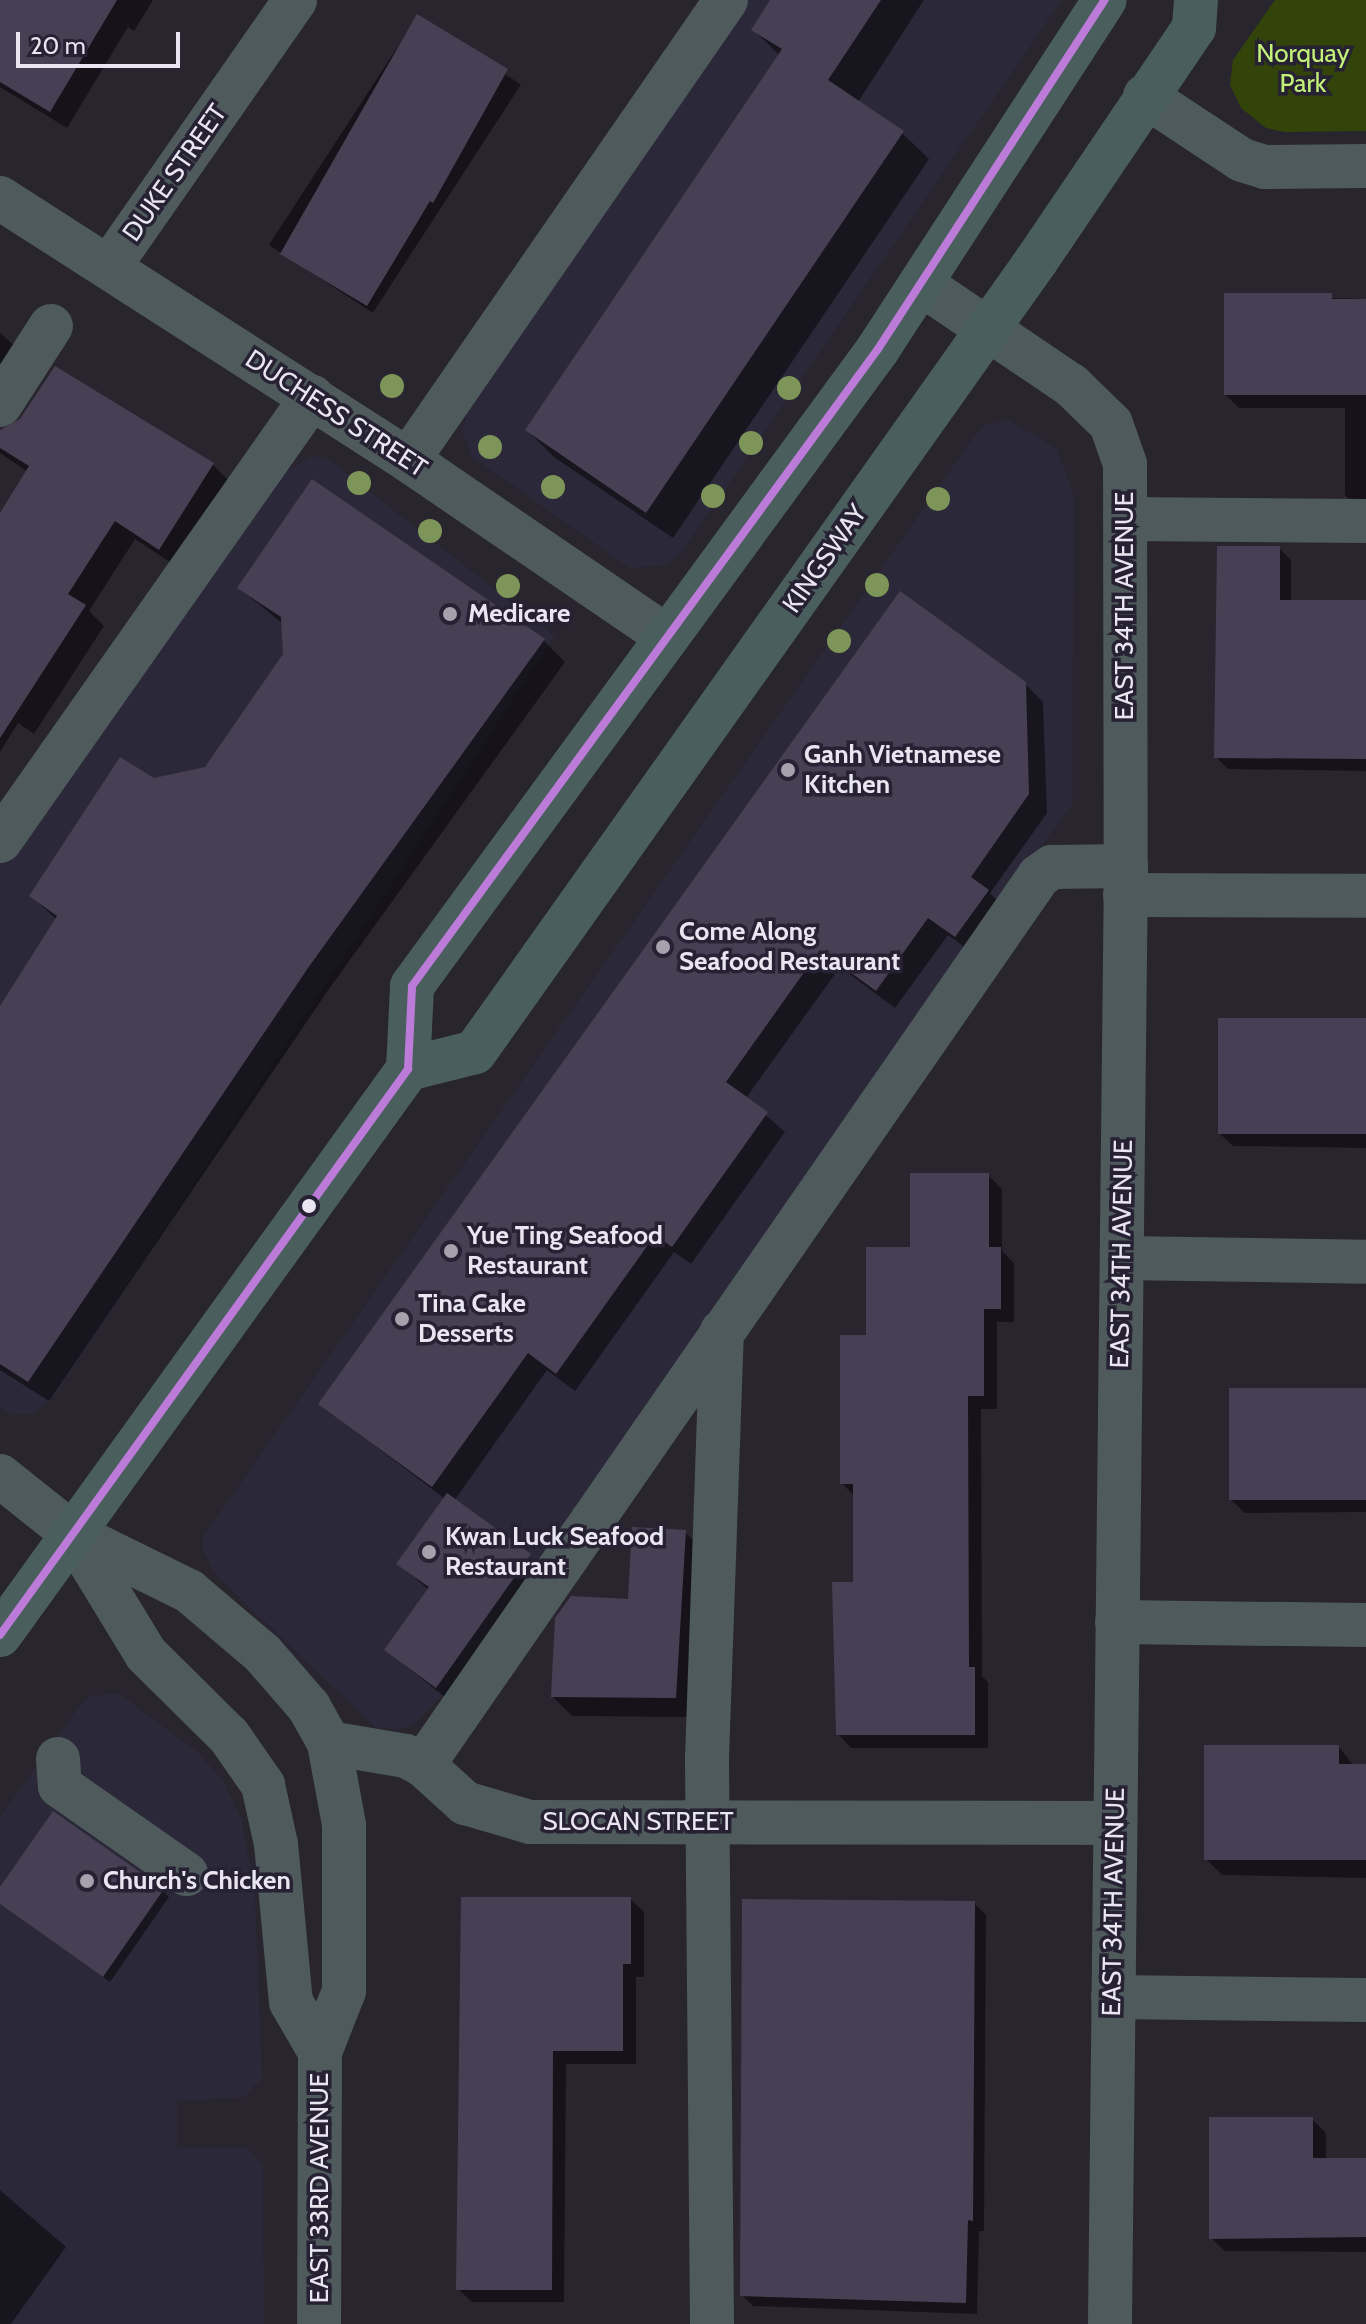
<!DOCTYPE html>
<html>
<head>
<meta charset="utf-8">
<style>
	body { margin:0 }
	#map { position:relative; width:1366px; height:2324px; overflow:hidden; background:#28252f; font-family:Cabin,sans-serif }
	div>[style] { position:absolute }
	.commercial>* { inset:0; background:#2b2839 }
	.green>* { inset:0; background:#32440a }
	.shadow>* { inset:0; background:#0007; transform-origin:0 0 }
	.building>* { inset:0; background:#474054; transform-origin:0 0 }
	.minor>* { height:44px; margin:-22px; padding:0 22px; transform-origin:22px; border-radius:22px; background:#4e5a5b }
	.major>* { height:44px; margin:-22px; padding:0 22px; transform-origin:22px; border-radius:22px; background:#4a5f5d }
	.bus-1>* { height:8px; margin:-4px; padding:0 4px; transform-origin:4px; border-radius:4px; background:#bd7bd9 }
	.trees>* { width:24px; height:24px; margin:-12px; border-radius:50%; background:#7d9558 }
	.dots>* { width:22px; height:22px; translate:-50% -50%; box-sizing:border-box; border:4px solid #262133; border-radius:50% }
	span { translate:-50% -50%; white-space:nowrap; text-align:center; line-height:1.15; -webkit-text-stroke:7px #262133; paint-order:stroke }
	.park-label { font-size:26px; color:#c3f079 }
	.street-label { font-size:26px; color:#e9e6f2 }
	.poi-label { font-size:26px; color:#e9e6f2; font-weight:700 }
	.left { translate:0 -50%; text-align:left }
	.scale { position:absolute; left:16px; top:32px; width:164px; height:36px; box-sizing:border-box; border:4px solid #e9e6f2; border-top:0; padding-left:10px; font-size:24px; line-height:28px; white-space:nowrap; color:#e9e6f2; -webkit-text-stroke:6px #262133; paint-order:stroke }
</style>
</head>
<body>
<div id="map">
	<div class="commercial">
		<div style="clip-path:polygon(726px 0,1062px 0,681px 553px,666px 565px,630px 568px,471px 456px,462px 431px,469px 404px)"></div>
		<div style="clip-path:polygon(1008px 420px,1057px 449px,1074px 496px,1072px 805px,1040px 848px,1039px 876px,459px 1708px,440px 1698px,414px 1724px,399px 1730px,375px 1727px,216px 1575px,203px 1550px,203px 1537px,970px 442px,985px 425px)"></div>
		<div style="clip-path:polygon(310px 457px,325px 457px,555px 636px,57px 1392px,33px 1414px,13px 1415px,0 1408px,0 841px,270px 459px,287px 471px)"></div>
		<div style="clip-path:polygon(118px 1693px,197px 1752px,223px 1780px,241px 1818px,255px 1894px,262px 2078px,244px 2097px,177px 2101px,177px 2148px,247px 2148px,263px 2165px,264px 2324px,0 2324px,0 1817px,80px 1705px,91px 1696px)"></div>
	</div>
	<div class="green">
		<div style="clip-path:polygon(1275px 0,1366px 0,1366px 131px,1284px 132px,1266px 128px,1241px 108px,1230px 85px,1233px 60px)"></div>
	</div>
	<div class="shadow">
		<div style="clip-path:polygon(0 0,153px 0,134px 31px,128px 27px,67px 128px,0 87px)"></div>
		<div style="clip-path:polygon(772px 0,924px 0,858px 102px,902px 133px,929px 159px,673px 538px,554px 457px,527px 430px,780px 56px,753px 29px)"></div>
		<div style="left:417px;top:17px;width:124px;height:272px;rotate:33deg"></div>
		<div style="clip-path:polygon(1226px 295px,1366px 299px,1366px 508px,1358px 508px,1345px 495px,1345px 408px,1239px 408px,1226px 395px)"></div>
		<div style="clip-path:polygon(0 333px,31px 360px,0 414px)"></div>
		<div style="clip-path:polygon(0 429px,213px 465px,232px 484px,179px 568px,135px 539px,89px 611px,104px 626px,34px 734px,18px 723px,0 752px,0 516px,28px 472px,0 453px)"></div>
		<div style="clip-path:polygon(313px 482px,544px 641px,565px 662px,329px 989px,49px 1401px,0 1370px,0 1065px,57px 920px,31px 896px,206px 769px,285px 655px,283px 624px,239px 588px)"></div>
		<div style="clip-path:polygon(1279px 548px,1291px 560px,1291px 602px,1366px 602px,1366px 771px,1228px 769px,1216px 757px)"></div>
		<div style="clip-path:polygon(1024px 683px,1043px 702px,1047px 813px,990px 893px,1006px 910px,974px 954px,948px 935px,895px 1008px,840px 967px,746px 1098px,785px 1132px,691px 1264px,674px 1252px,575px 1391px,547px 1370px,454px 1501px,550px 1575px,456px 1706px,386px 1650px,429px 1590px,399px 1564px,445px 1499px,320px 1404px)"></div>
		<div style="clip-path:polygon(1366px 1021px,1366px 1148px,1233px 1146px,1219px 1133px)"></div>
		<div style="clip-path:polygon(988px 1175px,1002px 1189px,1002px 1251px,1014px 1263px,1014px 1322px,997px 1322px,997px 1409px,981px 1409px,982px 1676px,988px 1682px,988px 1748px,851px 1748px,838px 1734px,855px 1584px,855px 1497px,842px 1483px,868px 1337px,912px 1249px)"></div>
		<div style="clip-path:polygon(1366px 1388px,1366px 1512px,1245px 1513px,1231px 1500px)"></div>
		<div style="clip-path:polygon(685px 1532px,705px 1552px,695px 1717px,572px 1716px,553px 1697px)"></div>
		<div style="clip-path:polygon(1339px 1747px,1354px 1766px,1366px 1766px,1366px 1878px,1222px 1875px,1206px 1859px)"></div>
		<div style="clip-path:polygon(0 1891px,163px 1891px,169px 1897px,110px 1982px,0 1904px)"></div>
		<div style="clip-path:polygon(463px 1899px,630px 1899px,644px 1912px,644px 1977px,636px 1977px,636px 2064px,566px 2064px,564px 2302px,472px 2302px,458px 2289px)"></div>
		<div style="clip-path:polygon(974px 1903px,986px 1915px,984px 2231px,979px 2231px,977px 2314px,753px 2306px,742px 2295px)"></div>
		<div style="clip-path:polygon(1312px 2119px,1326px 2133px,1326px 2160px,1366px 2160px,1366px 2252px,1225px 2251px,1211px 2238px)"></div>
		<div style="clip-path:polygon(0 2190px,66px 2247px,11px 2324px,0 2324px)"></div>
	</div>
	<div class="building">
		<div style="clip-path:polygon(0 0,117px 0,50px 112px,0 82px)"></div>
		<div style="clip-path:polygon(770px 0,881px 0,828px 80px,904px 131px,646px 513px,525px 430px,782px 49px,751px 30px)"></div>
		<div style="clip-path:polygon(417px 14px,508px 69px,433px 203px,430px 201px,367px 306px,280px 254px)"></div>
		<div style="clip-path:polygon(1224px 293px,1332px 293px,1332px 299px,1366px 299px,1366px 395px,1224px 395px)"></div>
		<div style="clip-path:polygon(55px 366px,214px 463px,159px 550px,115px 521px,68px 594px,86px 605px,0 738px,0 513px,29px 466px,0 448px,0 430px,20px 419px)"></div>
		<div style="clip-path:polygon(312px 479px,545px 639px,308px 968px,28px 1382px,0 1364px,0 1006px,57px 916px,29px 896px,120px 757px,154px 778px,205px 767px,283px 654px,281px 617px,237px 588px)"></div>
		<div style="clip-path:polygon(1217px 546px,1280px 546px,1280px 600px,1366px 600px,1366px 759px,1214px 758px)"></div>
		<div style="clip-path:polygon(900px 591px,1026px 682px,1029px 794px,971px 877px,989px 890px,955px 937px,928px 918px,876px 991px,820px 950px,726px 1082px,768px 1112px,672px 1247px,655px 1235px,556px 1374px,528px 1353px,432px 1487px,318px 1404px)"></div>
		<div style="left:1218px;top:1018px;width:148px;height:116px"></div>
		<div style="clip-path:polygon(910px 1173px,989px 1173px,989px 1247px,1001px 1247px,1001px 1309px,984px 1309px,984px 1396px,968px 1396px,969px 1667px,975px 1667px,975px 1735px,836px 1735px,832px 1582px,853px 1582px,853px 1484px,840px 1484px,840px 1335px,866px 1335px,866px 1247px,910px 1247px)"></div>
		<div style="left:1229px;top:1388px;width:137px;height:112px"></div>
		<div style="clip-path:polygon(447px 1493px,531px 1554px,436px 1688px,384px 1650px,429px 1587px,396px 1564px)"></div>
		<div style="clip-path:polygon(632px 1527px,686px 1530px,676px 1698px,551px 1697px,555px 1618px,571px 1596px,628px 1599px)"></div>
		<div style="clip-path:polygon(1204px 1745px,1339px 1745px,1339px 1764px,1366px 1764px,1366px 1860px,1204px 1860px)"></div>
		<div style="clip-path:polygon(53px 1811px,164px 1889px,103px 1977px,0 1904px,0 1887px)"></div>
		<div style="clip-path:polygon(461px 1897px,631px 1897px,631px 1964px,623px 1964px,623px 2051px,553px 2051px,552px 2290px,456px 2290px)"></div>
		<div style="clip-path:polygon(742px 1899px,975px 1901px,973px 2221px,968px 2220px,966px 2303px,740px 2296px)"></div>
		<div style="clip-path:polygon(1209px 2117px,1313px 2117px,1313px 2158px,1366px 2158px,1366px 2237px,1209px 2239px)"></div>
	</div>
	<div class="minor">
		<div style="left:1145px;top:96px;width:116px;rotate:33.4deg"></div>
		<div style="left:1242px;top:160px;width:24px;rotate:17deg"></div>
		<div style="left:1265px;top:167px;width:101px;rotate:-0.6deg"></div>
		<div style="left:0;top:198px;width:485px;rotate:32.7deg"></div>
		<div style="left:408px;top:460px;width:314px;rotate:34.3deg"></div>
		<div style="left:109px;top:267px;width:325px;rotate:-55.1deg"></div>
		<div style="left:921px;top:284px;width:181px;rotate:34deg"></div>
		<div style="left:1071px;top:385px;width:56px;rotate:44.3deg"></div>
		<div style="left:1111px;top:424px;width:42px;rotate:70.7deg"></div>
		<div style="left:1125px;top:464px;width:402px;rotate:89.9deg"></div>
		<div style="left:1126px;top:866px;width:1458px;rotate:90.63deg"></div>
		<div style="left:0;top:405px;width:94px;rotate:-57.2deg"></div>
		<div style="left:408px;top:460px;width:559px;rotate:-55.34deg"></div>
		<div style="left:1125px;top:519px;width:241px;rotate:0.5deg"></div>
		<div style="left:0;top:841px;width:543px;rotate:-54.9deg"></div>
		<div style="left:1125px;top:895px;width:241px;rotate:0.2deg"></div>
		<div style="left:1122px;top:1258px;width:244px;rotate:0.9deg"></div>
		<div style="left:0;top:1476px;width:93px;rotate:38.5deg"></div>
		<div style="left:73px;top:1534px;width:129px;rotate:26.2deg"></div>
		<div style="left:189px;top:1591px;width:97px;rotate:40.4deg"></div>
		<div style="left:263px;top:1654px;width:70px;rotate:49deg"></div>
		<div style="left:309px;top:1707px;width:41px;rotate:60.9deg"></div>
		<div style="left:329px;top:1743px;width:83px;rotate:79.6deg"></div>
		<div style="left:344px;top:1825px;width:166px;rotate:90deg"></div>
		<div style="left:344px;top:1991px;width:66px;rotate:111.5deg"></div>
		<div style="left:320px;top:2052px;width:272px;rotate:90.2deg"></div>
		<div style="left:73px;top:1534px;width:140px;rotate:58.7deg"></div>
		<div style="left:146px;top:1654px;width:117px;rotate:44.7deg"></div>
		<div style="left:229px;top:1736px;width:60px;rotate:55.2deg"></div>
		<div style="left:263px;top:1785px;width:60px;rotate:77.6deg"></div>
		<div style="left:276px;top:1844px;width:159px;rotate:84.6deg"></div>
		<div style="left:291px;top:2002px;width:58px;rotate:59.9deg"></div>
		<div style="left:1117px;top:1622px;width:249px;rotate:0.7deg"></div>
		<div style="left:329px;top:1743px;width:78px;rotate:9.6deg"></div>
		<div style="left:406px;top:1756px;width:19px;rotate:28deg"></div>
		<div style="left:423px;top:1765px;width:57px;rotate:42.1deg"></div>
		<div style="left:465px;top:1803px;width:68px;rotate:16.3deg"></div>
		<div style="left:530px;top:1822px;width:585px;rotate:0.1deg"></div>
		<div style="left:58px;top:1759px;width:27px;rotate:86deg"></div>
		<div style="left:60px;top:1786px;width:154px;rotate:34.9deg"></div>
		<div style="left:423px;top:1765px;width:1082px;rotate:-55.28deg"></div>
		<div style="left:1039px;top:876px;width:16px;rotate:-35deg"></div>
		<div style="left:1052px;top:867px;width:74px;rotate:-0.8deg"></div>
		<div style="left:1113px;top:1997px;width:253px;rotate:0.7deg"></div>
		<div style="left:712px;top:2324px;width:566px;rotate:-90.51deg"></div>
		<div style="left:707px;top:1758px;width:427px;rotate:-88deg"></div>
	</div>
	<div class="major">
		<div style="left:408px;top:1069px;width:69px;rotate:-14.2deg"></div>
		<div style="left:475px;top:1052px;width:970px;rotate:-54.65deg"></div>
		<div style="left:1036px;top:261px;width:282px;rotate:-55.9deg"></div>
		<div style="left:1194px;top:28px;width:28px;rotate:-86deg"></div>
		<div style="left:0;top:1635px;width:698px;rotate:-54.21deg"></div>
		<div style="left:408px;top:1069px;width:83px;rotate:-87.2deg"></div>
		<div style="left:412px;top:986px;width:789px;rotate:-53.81deg"></div>
		<div style="left:878px;top:349px;width:416px;rotate:-57deg"></div>
	</div>
	<div class="bus-1">
		<div style="left:0;top:1635px;width:698px;rotate:-54.21deg"></div>
		<div style="left:408px;top:1069px;width:83px;rotate:-87.2deg"></div>
		<div style="left:412px;top:986px;width:789px;rotate:-53.81deg"></div>
		<div style="left:878px;top:349px;width:416px;rotate:-57deg"></div>
	</div>
	<div class="trees">
		<div style="left:392px;top:386px"></div>
		<div style="left:789px;top:388px"></div>
		<div style="left:751px;top:443px"></div>
		<div style="left:490px;top:447px"></div>
		<div style="left:359px;top:483px"></div>
		<div style="left:553px;top:487px"></div>
		<div style="left:713px;top:496px"></div>
		<div style="left:938px;top:499px"></div>
		<div style="left:430px;top:531px"></div>
		<div style="left:877px;top:585px"></div>
		<div style="left:508px;top:586px"></div>
		<div style="left:839px;top:641px"></div>
	</div>
	<div class="dots">
		<div style="left:450px;top:614px;background:#a5a2ae"></div>
		<div style="left:788px;top:770px;background:#a5a2ae"></div>
		<div style="left:663px;top:947px;background:#a5a2ae"></div>
		<div style="left:309px;top:1206px;background:#e9e6f2"></div>
		<div style="left:451px;top:1251px;background:#a5a2ae"></div>
		<div style="left:402px;top:1319px;background:#a5a2ae"></div>
		<div style="left:429px;top:1552px;background:#a5a2ae"></div>
		<div style="left:87px;top:1881px;background:#a5a2ae"></div>
	</div>
	<div class="park-label">
		<span style="left:1303px;top:69px">Norquay<br>Park</span>
	</div>
	<div class="street-label">
		<span style="left:175px;top:173px;rotate:-55deg">DUKE STREET</span>
		<span style="left:336px;top:414px;rotate:33deg">DUCHESS STREET</span>
		<span style="left:825px;top:559px;rotate:-55deg">KINGSWAY</span>
		<span style="left:1125px;top:606px;rotate:-90deg">EAST 34TH AVENUE</span>
		<span style="left:1122px;top:1254px;rotate:-89deg">EAST 34TH AVENUE</span>
		<span style="left:638px;top:1822px">SLOCAN STREET</span>
		<span style="left:1114px;top:1902px;rotate:-89deg">EAST 34TH AVENUE</span>
		<span style="left:320px;top:2188px;rotate:-90deg">EAST 33RD AVENUE</span>
	</div>
	<div class="poi-label">
		<span class="left" style="left:468px;top:614px">Medicare</span>
		<span class="left" style="left:804px;top:770px">Ganh Vietnamese<br>Kitchen</span>
		<span class="left" style="left:679px;top:947px">Come Along<br>Seafood Restaurant</span>
		<span class="left" style="left:467px;top:1251px">Yue Ting Seafood<br>Restaurant</span>
		<span class="left" style="left:418px;top:1319px">Tina Cake<br>Desserts</span>
		<span class="left" style="left:445px;top:1552px">Kwan Luck Seafood<br>Restaurant</span>
		<span class="left" style="left:103px;top:1881px">Church's Chicken</span>
	</div>
	<div class="scale">20 m</div>
</div>
</body>
</html>
